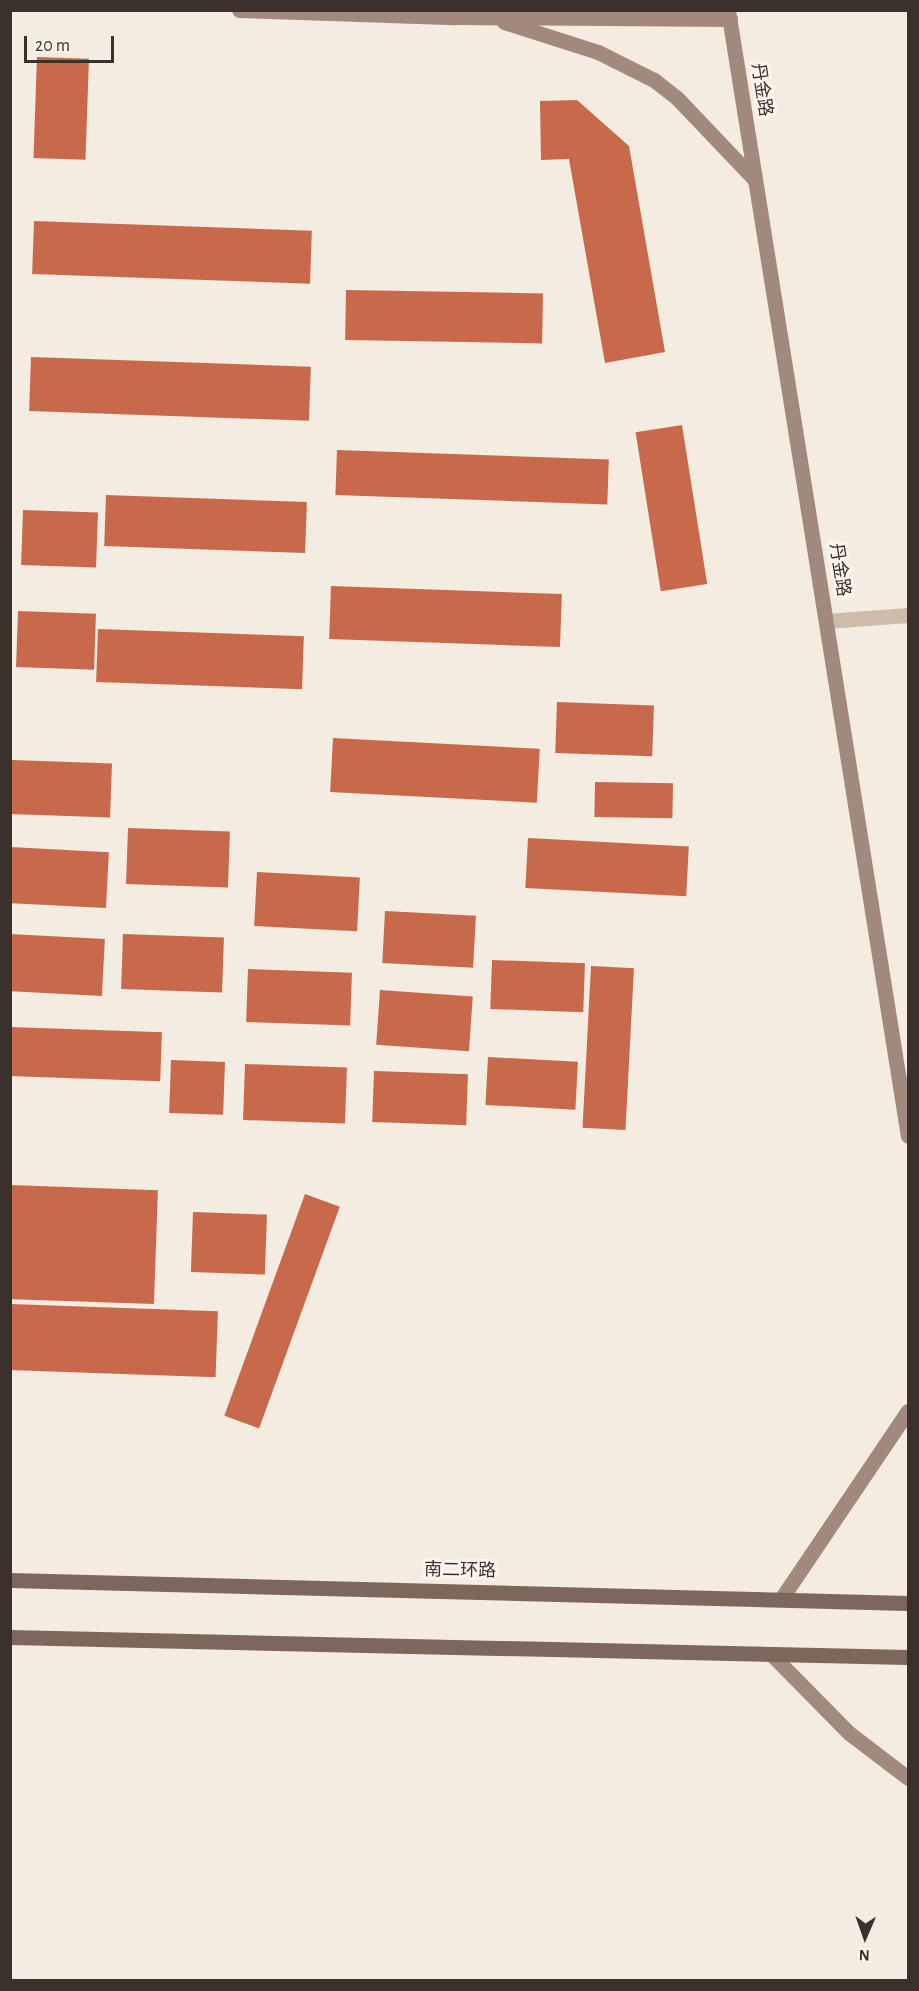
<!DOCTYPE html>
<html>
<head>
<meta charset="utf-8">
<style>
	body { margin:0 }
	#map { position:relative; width:919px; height:1991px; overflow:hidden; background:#f4ebe1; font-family:"Alegreya Sans","Noto Sans SC",sans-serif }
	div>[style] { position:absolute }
	.building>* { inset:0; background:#c8694b; transform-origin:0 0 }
	.minor>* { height:15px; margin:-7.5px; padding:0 7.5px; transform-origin:7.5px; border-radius:7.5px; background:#cdbbac }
	.secondary>* { height:15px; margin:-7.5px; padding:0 7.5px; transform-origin:7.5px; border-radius:7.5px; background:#a18a7d }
	.primary>* { height:15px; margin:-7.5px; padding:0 7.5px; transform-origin:7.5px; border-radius:7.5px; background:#7d675c }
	span { translate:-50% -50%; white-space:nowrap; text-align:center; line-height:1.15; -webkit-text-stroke:6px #fbf5ee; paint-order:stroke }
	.street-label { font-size:18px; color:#3b302b }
	.frame { position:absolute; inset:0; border:12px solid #3b302b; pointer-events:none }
	.north { position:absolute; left:835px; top:1907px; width:60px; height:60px; -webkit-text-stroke:4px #fbf5ee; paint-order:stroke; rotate:182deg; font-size:16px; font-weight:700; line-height:24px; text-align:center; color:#3b302b }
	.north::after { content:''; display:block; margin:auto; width:21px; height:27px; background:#3b302b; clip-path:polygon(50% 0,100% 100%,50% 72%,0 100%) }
	.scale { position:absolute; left:24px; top:36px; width:90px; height:27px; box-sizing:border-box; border:3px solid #3b302b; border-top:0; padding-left:8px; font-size:18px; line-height:21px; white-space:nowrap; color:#3b302b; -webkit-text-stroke:4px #fbf5ee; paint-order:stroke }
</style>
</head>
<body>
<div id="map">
	<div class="building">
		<div style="left:37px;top:57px;width:52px;height:101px;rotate:2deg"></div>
		<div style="clip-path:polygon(577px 100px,629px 146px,665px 352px,605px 363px,569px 159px,541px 160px,540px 101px)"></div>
		<div style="left:34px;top:221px;width:278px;height:53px;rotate:2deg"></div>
		<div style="left:346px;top:290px;width:197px;height:50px;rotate:1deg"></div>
		<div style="left:31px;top:357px;width:280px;height:54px;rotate:2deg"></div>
		<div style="left:682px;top:425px;width:161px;height:47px;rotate:81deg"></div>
		<div style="left:337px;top:450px;width:272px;height:45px;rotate:2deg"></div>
		<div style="left:106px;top:495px;width:201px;height:51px;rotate:2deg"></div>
		<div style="left:23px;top:510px;width:75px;height:55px;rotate:2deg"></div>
		<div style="left:331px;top:586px;width:231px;height:53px;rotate:2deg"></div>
		<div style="left:18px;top:611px;width:78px;height:56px;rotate:2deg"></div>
		<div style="left:98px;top:629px;width:206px;height:53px;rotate:2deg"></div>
		<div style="left:557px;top:702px;width:97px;height:51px;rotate:2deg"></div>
		<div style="left:333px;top:738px;width:207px;height:54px;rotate:3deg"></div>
		<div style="left:12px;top:760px;width:100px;height:54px;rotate:2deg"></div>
		<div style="left:595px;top:782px;width:78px;height:35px;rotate:1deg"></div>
		<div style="left:128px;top:828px;width:102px;height:56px;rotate:2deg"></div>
		<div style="left:528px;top:838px;width:161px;height:50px;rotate:3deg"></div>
		<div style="left:10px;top:847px;width:99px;height:56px;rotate:3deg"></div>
		<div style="left:257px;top:872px;width:103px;height:54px;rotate:3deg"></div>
		<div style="left:385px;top:911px;width:91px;height:52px;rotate:3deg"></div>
		<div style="left:10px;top:934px;width:95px;height:57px;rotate:3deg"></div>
		<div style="left:123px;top:934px;width:101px;height:55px;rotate:2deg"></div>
		<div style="left:492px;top:960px;width:93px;height:49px;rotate:2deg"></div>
		<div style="left:591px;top:966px;width:43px;height:162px;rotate:3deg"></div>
		<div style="left:248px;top:969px;width:104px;height:53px;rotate:2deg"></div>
		<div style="left:380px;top:990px;width:93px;height:55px;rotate:4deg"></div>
		<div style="left:10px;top:1027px;width:152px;height:49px;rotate:2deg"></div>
		<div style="left:488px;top:1057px;width:90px;height:48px;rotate:3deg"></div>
		<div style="left:171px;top:1060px;width:54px;height:53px;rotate:2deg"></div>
		<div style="left:245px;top:1064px;width:102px;height:56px;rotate:2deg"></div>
		<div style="left:374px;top:1071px;width:94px;height:51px;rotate:2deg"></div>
		<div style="left:10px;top:1185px;width:148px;height:114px;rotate:2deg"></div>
		<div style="left:305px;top:1194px;width:37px;height:236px;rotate:20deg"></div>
		<div style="left:193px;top:1212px;width:74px;height:60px;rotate:2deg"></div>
		<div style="left:10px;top:1304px;width:208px;height:66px;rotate:2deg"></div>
	</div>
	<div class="minor">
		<div style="left:827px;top:621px;width:81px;rotate:-4.2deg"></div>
	</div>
	<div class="secondary">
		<div style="left:239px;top:10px;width:216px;rotate:1.9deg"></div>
		<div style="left:455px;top:17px;width:275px;rotate:0.4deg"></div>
		<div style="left:728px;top:10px;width:1140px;rotate:80.92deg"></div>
		<div style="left:504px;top:22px;width:99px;rotate:17.7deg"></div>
		<div style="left:598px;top:52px;width:63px;rotate:26.6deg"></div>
		<div style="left:654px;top:80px;width:29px;rotate:38deg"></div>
		<div style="left:677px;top:98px;width:113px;rotate:46.4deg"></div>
		<div style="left:781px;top:1599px;width:227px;rotate:-56deg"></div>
		<div style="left:771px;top:1654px;width:111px;rotate:45.4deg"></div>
		<div style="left:849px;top:1733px;width:74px;rotate:37.3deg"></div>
	</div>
	<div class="primary">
		<div style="left:10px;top:1580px;width:898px;rotate:1.47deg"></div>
		<div style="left:10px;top:1637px;width:898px;rotate:1.28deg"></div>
	</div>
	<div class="street-label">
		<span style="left:761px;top:90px;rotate:81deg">丹金路</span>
		<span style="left:839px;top:570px;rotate:81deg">丹金路</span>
		<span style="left:460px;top:1571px;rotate:1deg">南二环路</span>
	</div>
	<div class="frame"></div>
	<div class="north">N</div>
	<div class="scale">20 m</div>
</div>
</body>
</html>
